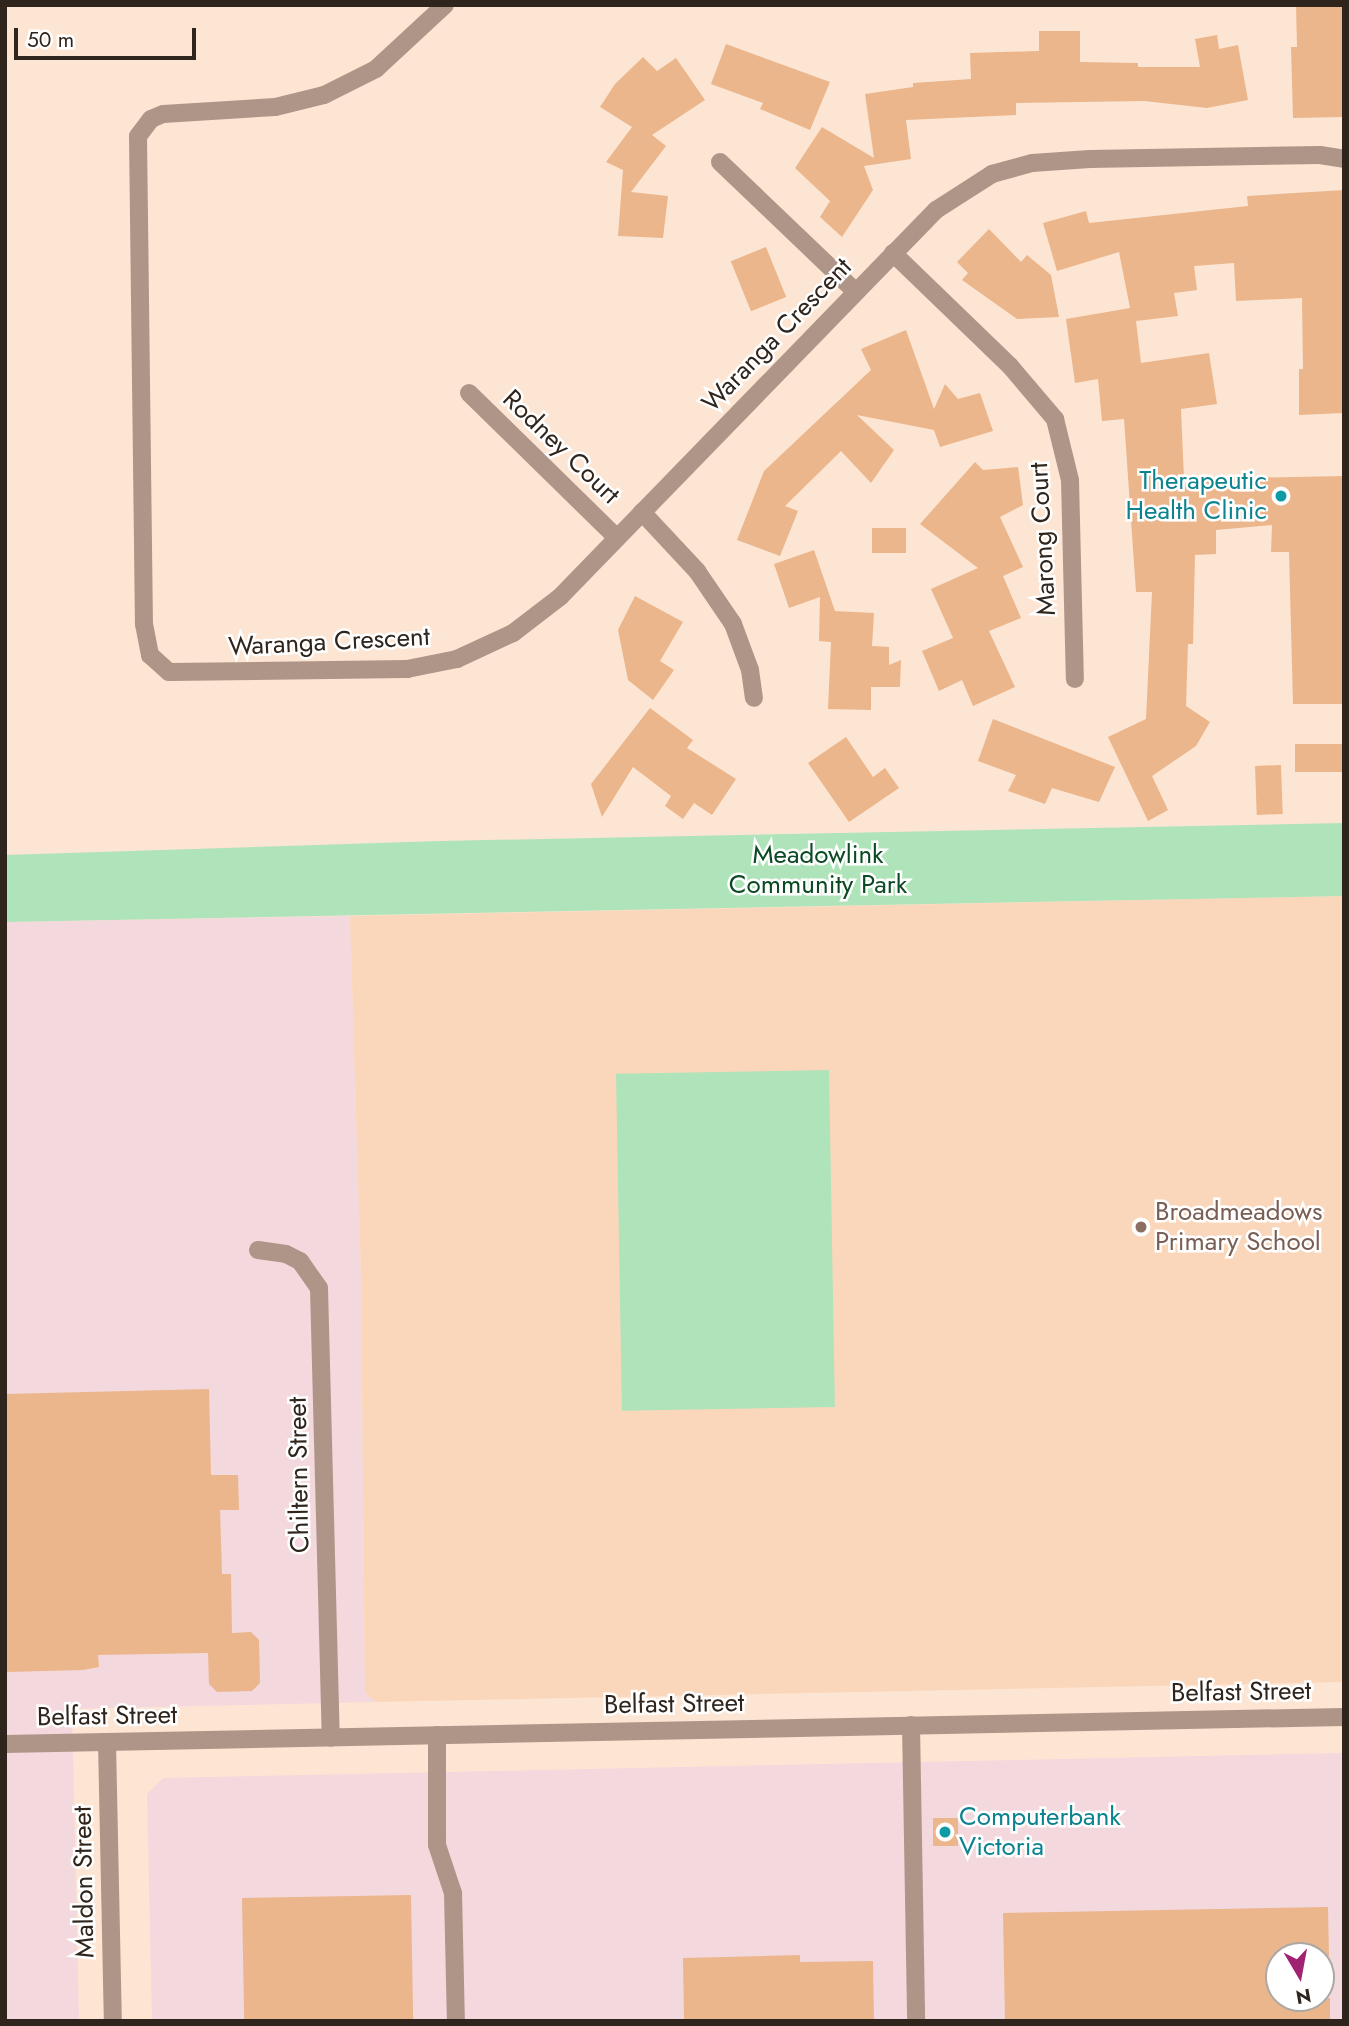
<!DOCTYPE html>
<html>
<head>
<meta charset="utf-8">
<style>
	body { margin:0 }
	#map { position:relative; width:1349px; height:2026px; overflow:hidden; background:#fde5d3; font-family:Jost,sans-serif }
	div>[style] { position:absolute }
	.commercial>* { inset:0; background:#f3d8de }
	.built>* { inset:0; background:#fad7bb }
	.green>* { inset:0; background:#afe3b9; transform-origin:0 0 }
	.building>* { inset:0; background:#ebb68b; transform-origin:0 0 }
	.minor>* { height:18px; margin:-9px; padding:0 9px; transform-origin:9px; border-radius:9px; background:#af9587 }
	.dots>* { width:19px; height:19px; translate:-50% -50%; box-sizing:border-box; border:4px solid #fff; border-radius:50% }
	span { translate:-50% -50%; white-space:nowrap; text-align:center; line-height:1.15; -webkit-text-stroke:5px #fff; paint-order:stroke }
	.street-label { font-size:26px; color:#2f251c }
	.culture-label { font-size:26px; color:#0d838f }
	.right { translate:-100% -50%; text-align:right }
	.left { translate:0 -50%; text-align:left }
	.park-label { font-size:26px; color:#0b4a22 }
	.education-label { font-size:26px; color:#785e54 }
	.frame { position:absolute; inset:0; border:7px solid #2f251c; pointer-events:none }
	.north { position:absolute; left:1265px; top:1942px; width:70px; height:70px; box-sizing:border-box; background:#fff; border:2px solid #aca8a4; border-radius:50%; rotate:170deg; font-size:19px; font-weight:700; line-height:28px; text-align:center; color:#2f251c }
	.north::after { content:''; display:block; margin:auto; width:24px; height:32px; background:#a12172; clip-path:polygon(50% 0,100% 100%,50% 72%,0 100%) }
	.scale { position:absolute; left:14px; top:28px; width:182px; height:32px; box-sizing:border-box; border:4px solid #2f251c; border-top:0; padding-left:9px; font-size:21px; line-height:24px; white-space:nowrap; color:#2f251c; -webkit-text-stroke:5px #fff; paint-order:stroke }
</style>
</head>
<body>
<div id="map">
	<div class="commercial">
		<div style="clip-path:polygon(350px 916px,361px 1276px,365px 1693px,376px 1702px,72px 1709px,79px 2021px,5px 2021px,5px 922px)"></div>
		<div style="clip-path:polygon(evenodd,1344px 1753px,1344px 2021px,152px 2021px,147px 1794px,163px 1778px,1344px 1753px,1279px 1956px,1321px 1956px,1321px 1998px,1279px 1998px,1279px 1956px)"></div>
	</div>
	<div class="built">
		<div style="clip-path:polygon(1344px 896px,1344px 1682px,376px 1702px,365px 1693px,361px 1276px,350px 916px)"></div>
	</div>
	<div class="green">
		<div style="clip-path:polygon(1344px 823px,1344px 896px,5px 922px,5px 855px,440px 841px)"></div>
		<div style="left:829px;top:1070px;width:337px;height:213px;rotate:89deg"></div>
	</div>
	<div class="building">
		<div style="clip-path:polygon(1296px 5px,1344px 5px,1344px 117px,1293px 118px,1291px 47px,1297px 47px)"></div>
		<div style="clip-path:polygon(1039px 31px,1080px 31px,1080px 62px,1138px 63px,1138px 67px,1200px 67px,1195px 39px,1217px 35px,1219px 49px,1238px 45px,1248px 100px,1207px 108px,1144px 101px,1016px 103px,1016px 115px,906px 120px,911px 159px,864px 166px,873px 190px,842px 237px,820px 217px,830px 201px,795px 168px,822px 127px,874px 158px,865px 94px,913px 87px,913px 83px,971px 79px,970px 53px,1039px 51px)"></div>
		<div style="clip-path:polygon(726px 44px,830px 82px,810px 130px,760px 109px,763px 103px,711px 84px)"></div>
		<div style="clip-path:polygon(643px 57px,657px 71px,676px 58px,705px 100px,652px 135px,666px 146px,631px 192px,668px 196px,663px 238px,618px 236px,623px 170px,606px 162px,632px 127px,600px 107px,615px 84px)"></div>
		<div style="clip-path:polygon(1344px 190px,1344px 413px,1299px 415px,1299px 369px,1303px 369px,1302px 298px,1236px 301px,1234px 263px,1194px 266px,1197px 290px,1174px 293px,1178px 316px,1136px 321px,1141px 363px,1209px 353px,1217px 404px,1181px 409px,1184px 479px,1344px 476px,1344px 704px,1293px 704px,1289px 552px,1271px 552px,1272px 525px,1216px 530px,1216px 554px,1195px 555px,1193px 644px,1188px 644px,1186px 706px,1210px 722px,1196px 746px,1152px 776px,1168px 810px,1148px 821px,1108px 737px,1146px 719px,1152px 592px,1136px 592px,1124px 419px,1102px 421px,1098px 379px,1075px 383px,1066px 319px,1130px 308px,1119px 252px,1057px 271px,1043px 223px,1086px 211px,1089px 223px,1248px 206px,1247px 196px)"></div>
		<div style="clip-path:polygon(989px 229px,1021px 262px,1027px 255px,1051px 275px,1059px 317px,1017px 319px,962px 280px,968px 273px,957px 262px)"></div>
		<div style="left:766px;top:247px;width:54px;height:38px;rotate:68deg"></div>
		<div style="clip-path:polygon(906px 330px,934px 409px,945px 384px,958px 399px,980px 393px,993px 431px,940px 447px,934px 430px,857px 415px,894px 450px,871px 483px,841px 451px,785px 506px,798px 511px,780px 556px,737px 540px,764px 471px,871px 370px,861px 349px)"></div>
		<div style="clip-path:polygon(975px 462px,983px 470px,1018px 467px,1023px 505px,1000px 517px,1023px 567px,1003px 576px,1021px 618px,989px 631px,1015px 687px,973px 706px,962px 680px,939px 691px,922px 651px,953px 638px,931px 589px,978px 568px,920px 524px)"></div>
		<div style="left:906px;top:528px;width:25px;height:34px;rotate:90deg"></div>
		<div style="clip-path:polygon(814px 550px,835px 611px,874px 613px,872px 646px,889px 647px,889px 665px,901px 660px,900px 687px,871px 687px,871px 710px,828px 709px,831px 642px,819px 641px,820px 597px,789px 608px,774px 564px)"></div>
		<div style="clip-path:polygon(635px 596px,683px 622px,660px 661px,674px 670px,653px 700px,628px 680px,618px 630px)"></div>
		<div style="clip-path:polygon(650px 708px,693px 740px,687px 748px,736px 779px,712px 815px,694px 803px,683px 819px,665px 806px,671px 796px,633px 767px,602px 817px,591px 784px)"></div>
		<div style="clip-path:polygon(993px 719px,1115px 767px,1099px 802px,1052px 788px,1045px 804px,1008px 791px,1016px 775px,978px 761px)"></div>
		<div style="clip-path:polygon(846px 737px,873px 777px,885px 768px,899px 788px,849px 822px,808px 763px)"></div>
		<div style="left:1344px;top:744px;width:28px;height:49px;rotate:90deg"></div>
		<div style="left:1281px;top:765px;width:49px;height:26px;rotate:88deg"></div>
		<div style="clip-path:polygon(209px 1389px,211px 1475px,238px 1475px,239px 1510px,220px 1510px,222px 1574px,231px 1574px,232px 1633px,251px 1632px,259px 1640px,260px 1683px,252px 1691px,217px 1692px,209px 1684px,208px 1653px,98px 1655px,99px 1667px,83px 1670px,7px 1672px,5px 1394px)"></div>
		<div style="left:933px;top:1818px;width:25px;height:28px"></div>
		<div style="left:411px;top:1895px;width:126px;height:169px;rotate:89deg"></div>
		<div style="clip-path:polygon(1328px 1907px,1329px 1956px,1279px 1956px,1279px 1998px,1330px 1998px,1330px 2021px,1005px 2021px,1003px 1913px)"></div>
		<div style="clip-path:polygon(800px 1955px,800px 1962px,873px 1961px,874px 2021px,684px 2021px,683px 1958px)"></div>
	</div>
	<div class="minor">
		<div style="left:445px;top:5px;width:94px;rotate:137.2deg"></div>
		<div style="left:376px;top:69px;width:58px;rotate:153.4deg"></div>
		<div style="left:324px;top:95px;width:50px;rotate:166.2deg"></div>
		<div style="left:275px;top:107px;width:112px;rotate:176.4deg"></div>
		<div style="left:163px;top:114px;width:13px;rotate:157deg"></div>
		<div style="left:151px;top:119px;width:21px;rotate:127deg"></div>
		<div style="left:138px;top:136px;width:488px;rotate:89.3deg"></div>
		<div style="left:144px;top:624px;width:32px;rotate:79deg"></div>
		<div style="left:150px;top:655px;width:25px;rotate:42deg"></div>
		<div style="left:169px;top:672px;width:238px;rotate:-0.7deg"></div>
		<div style="left:407px;top:669px;width:51px;rotate:-11.3deg"></div>
		<div style="left:457px;top:659px;width:62px;rotate:-24.9deg"></div>
		<div style="left:513px;top:633px;width:59px;rotate:-37.5deg"></div>
		<div style="left:560px;top:597px;width:540px;rotate:-45.83deg"></div>
		<div style="left:936px;top:210px;width:67px;rotate:-32.7deg"></div>
		<div style="left:992px;top:174px;width:41px;rotate:-15.4deg"></div>
		<div style="left:1032px;top:163px;width:58px;rotate:-3.9deg"></div>
		<div style="left:1090px;top:159px;width:230px;rotate:-1deg"></div>
		<div style="left:1320px;top:155px;width:24px;rotate:9deg"></div>
		<div style="left:720px;top:162px;width:188px;rotate:43.7deg"></div>
		<div style="left:893px;top:253px;width:163px;rotate:44deg"></div>
		<div style="left:1010px;top:366px;width:70px;rotate:49.7deg"></div>
		<div style="left:1055px;top:419px;width:63px;rotate:76.2deg"></div>
		<div style="left:1070px;top:480px;width:199px;rotate:88.6deg"></div>
		<div style="left:469px;top:393px;width:207px;rotate:44.4deg"></div>
		<div style="left:642px;top:512px;width:81px;rotate:47deg"></div>
		<div style="left:697px;top:571px;width:64px;rotate:55.8deg"></div>
		<div style="left:733px;top:624px;width:49px;rotate:69.7deg"></div>
		<div style="left:750px;top:670px;width:28px;rotate:82deg"></div>
		<div style="left:258px;top:1250px;width:28px;rotate:8deg"></div>
		<div style="left:286px;top:1254px;width:16px;rotate:27deg"></div>
		<div style="left:300px;top:1261px;width:33px;rotate:55deg"></div>
		<div style="left:319px;top:1288px;width:450px;rotate:88.5deg"></div>
		<div style="left:911px;top:1725px;width:296px;rotate:89deg"></div>
		<div style="left:437px;top:1735px;width:110px;rotate:90deg"></div>
		<div style="left:437px;top:1845px;width:51px;rotate:71.6deg"></div>
		<div style="left:453px;top:1893px;width:128px;rotate:88.7deg"></div>
		<div style="left:107px;top:1742px;width:279px;rotate:88.8deg"></div>
		<div style="left:5px;top:1744px;width:1339px;rotate:-1.16deg"></div>
	</div>
	<div class="dots">
		<div style="left:1281px;top:496px;background:#0f9aa8"></div>
		<div style="left:1141px;top:1227px;background:#8d6e63"></div>
		<div style="left:945px;top:1832px;background:#0f9aa8"></div>
	</div>
	<div class="street-label">
		<span style="left:777px;top:335px;rotate:-46deg">Waranga Crescent</span>
		<span style="left:561px;top:447px;rotate:44deg">Rodney Court</span>
		<span style="left:1043px;top:539px;rotate:-93deg">Marong Court</span>
		<span style="left:329px;top:642px;rotate:-3deg">Waranga Crescent</span>
		<span style="left:299px;top:1475px;rotate:-91deg">Chiltern Street</span>
		<span style="left:1241px;top:1692px;rotate:-1deg">Belfast Street</span>
		<span style="left:674px;top:1704px;rotate:-1deg">Belfast Street</span>
		<span style="left:107px;top:1716px;rotate:-1deg">Belfast Street</span>
		<span style="left:84px;top:1882px;rotate:-91deg">Maldon Street</span>
	</div>
	<div class="culture-label">
		<span class="right" style="left:1267px;top:496px">Therapeutic<br>Health Clinic</span>
		<span class="left" style="left:959px;top:1832px">Computerbank<br>Victoria</span>
	</div>
	<div class="park-label">
		<span style="left:818px;top:870px">Meadowlink<br>Community Park</span>
	</div>
	<div class="education-label">
		<span class="left" style="left:1155px;top:1227px">Broadmeadows<br>Primary School</span>
	</div>
	<div class="frame"></div>
	<div class="north">N</div>
	<div class="scale">50 m</div>
</div>
</body>
</html>
